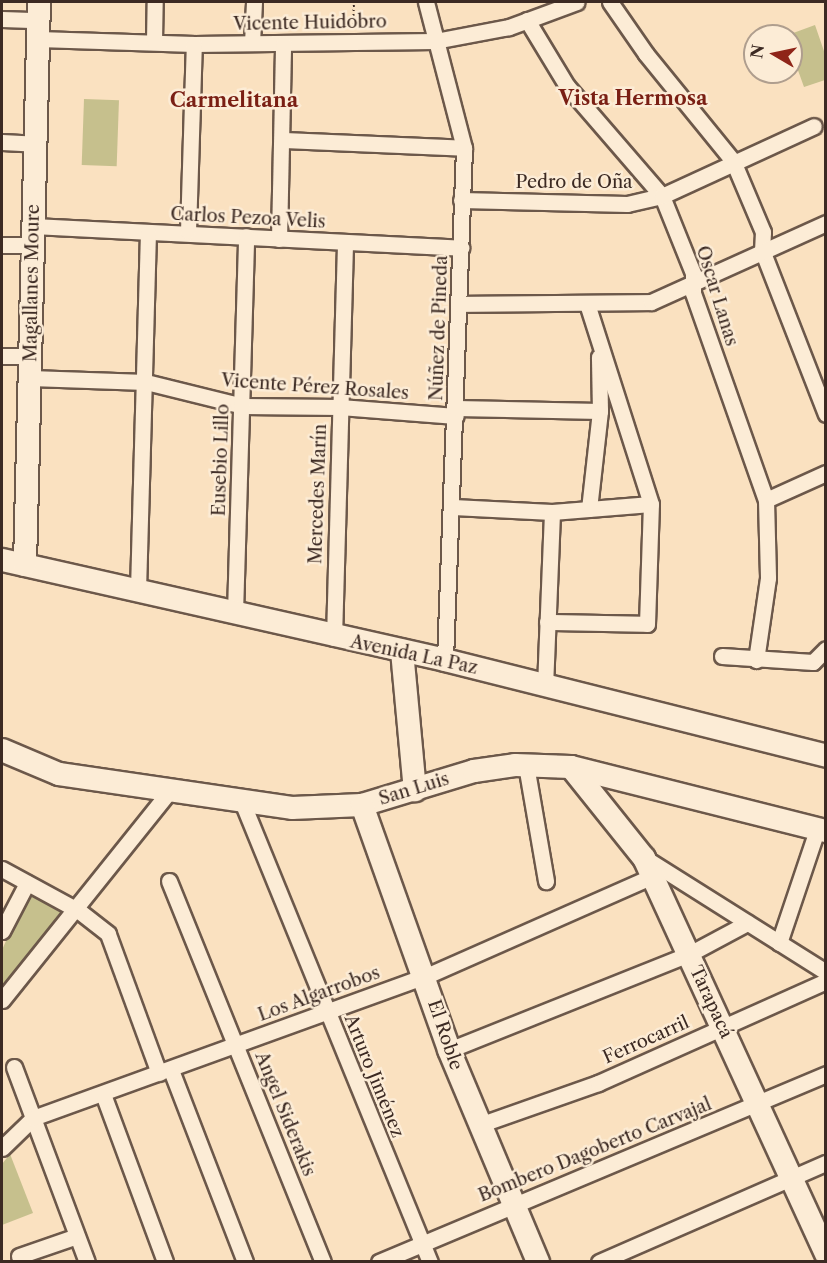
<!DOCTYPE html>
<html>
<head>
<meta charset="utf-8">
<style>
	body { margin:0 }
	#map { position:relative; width:827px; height:1263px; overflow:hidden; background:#fae1c0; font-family:"Libre Caslon Text",serif }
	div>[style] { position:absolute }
	.green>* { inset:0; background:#c6c08d; transform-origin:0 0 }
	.path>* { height:2px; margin-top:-1px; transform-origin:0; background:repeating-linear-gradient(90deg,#3c2a23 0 1.5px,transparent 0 4.5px) }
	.roads { filter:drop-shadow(2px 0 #6c584a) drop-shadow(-2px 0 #6c584a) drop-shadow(0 2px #6c584a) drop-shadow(0 -2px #6c584a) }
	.street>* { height:15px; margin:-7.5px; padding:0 7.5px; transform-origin:7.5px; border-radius:7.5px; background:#fcecd6 }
	.secondary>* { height:22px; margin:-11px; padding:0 11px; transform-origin:11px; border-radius:11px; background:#fcecd6 }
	span { translate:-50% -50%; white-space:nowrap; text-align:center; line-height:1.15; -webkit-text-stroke:5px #fcecd6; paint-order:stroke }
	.street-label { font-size:18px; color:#3c2a23 }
	.neighbourhood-label { font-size:20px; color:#7a1f14; font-weight:700 }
	.frame { position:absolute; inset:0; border:3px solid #3c2a23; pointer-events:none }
	.north { position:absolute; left:743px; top:24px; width:60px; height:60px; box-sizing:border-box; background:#fcecd6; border:2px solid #af9e8e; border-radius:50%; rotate:279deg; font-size:16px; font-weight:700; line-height:24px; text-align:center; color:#3c2a23 }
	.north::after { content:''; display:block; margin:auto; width:21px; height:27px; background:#8f2418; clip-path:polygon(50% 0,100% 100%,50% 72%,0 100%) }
</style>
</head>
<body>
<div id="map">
	<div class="green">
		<div style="clip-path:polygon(815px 25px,825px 54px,825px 80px,804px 87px,791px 51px,791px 36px,785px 36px)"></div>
		<div style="left:84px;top:99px;width:35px;height:66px;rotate:2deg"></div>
		<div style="clip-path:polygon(28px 890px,62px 910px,2px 991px,2px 950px)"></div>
		<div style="clip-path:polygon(10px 1154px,33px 1213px,2px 1225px,2px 1164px)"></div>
	</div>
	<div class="path">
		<div style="left:353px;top:29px;width:27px;rotate:-88deg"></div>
	</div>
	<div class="roads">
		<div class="street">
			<div style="left:426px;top:2px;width:151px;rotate:75.4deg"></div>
			<div style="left:464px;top:148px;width:512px;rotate:92.13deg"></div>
			<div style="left:610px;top:2px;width:63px;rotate:55.3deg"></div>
			<div style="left:646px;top:54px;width:138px;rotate:50.9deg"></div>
			<div style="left:733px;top:161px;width:77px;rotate:67.1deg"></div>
			<div style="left:763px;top:232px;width:18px;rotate:93deg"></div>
			<div style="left:762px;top:250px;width:176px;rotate:68.7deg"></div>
			<div style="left:2px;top:19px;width:36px;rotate:2deg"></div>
			<div style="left:527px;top:20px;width:77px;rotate:58.8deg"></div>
			<div style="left:567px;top:86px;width:145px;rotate:49.2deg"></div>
			<div style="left:662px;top:196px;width:83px;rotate:68.1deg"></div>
			<div style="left:693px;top:273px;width:20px;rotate:90deg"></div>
			<div style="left:693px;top:293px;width:219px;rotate:70.6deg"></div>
			<div style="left:766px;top:500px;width:78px;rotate:88.5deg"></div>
			<div style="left:768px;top:578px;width:83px;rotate:98.3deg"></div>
			<div style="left:38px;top:39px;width:156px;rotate:1.8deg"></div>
			<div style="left:194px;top:44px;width:241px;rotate:-0.7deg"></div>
			<div style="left:435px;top:41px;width:75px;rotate:-10.7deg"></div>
			<div style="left:509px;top:27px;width:72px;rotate:-20.2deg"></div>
			<div style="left:154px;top:41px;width:39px;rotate:-89deg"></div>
			<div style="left:252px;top:43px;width:41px;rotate:-87.2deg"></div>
			<div style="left:284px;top:140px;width:180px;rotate:2.5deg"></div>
			<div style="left:2px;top:142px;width:33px;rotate:3deg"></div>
			<div style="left:461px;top:200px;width:166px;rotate:1.4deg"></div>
			<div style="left:627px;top:204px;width:36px;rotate:-13deg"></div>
			<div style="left:662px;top:196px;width:167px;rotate:-24.7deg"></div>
			<div style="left:33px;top:226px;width:429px;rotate:2.9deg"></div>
			<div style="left:188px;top:231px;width:187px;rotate:-88.2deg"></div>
			<div style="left:279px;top:239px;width:196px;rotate:-88.8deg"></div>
			<div style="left:2px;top:245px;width:31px"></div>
			<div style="left:459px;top:304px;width:192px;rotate:-0.6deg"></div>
			<div style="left:651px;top:302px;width:192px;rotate:-24.3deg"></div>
			<div style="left:2px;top:356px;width:28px"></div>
			<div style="left:30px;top:378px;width:116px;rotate:2deg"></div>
			<div style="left:146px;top:382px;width:100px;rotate:13.9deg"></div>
			<div style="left:243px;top:406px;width:97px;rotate:0.6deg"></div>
			<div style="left:340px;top:407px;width:116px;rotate:4.4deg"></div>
			<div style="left:456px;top:408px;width:144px;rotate:1.2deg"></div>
			<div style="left:766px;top:500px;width:66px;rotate:-24.2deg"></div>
			<div style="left:453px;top:507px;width:99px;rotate:2.9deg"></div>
			<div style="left:552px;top:512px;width:99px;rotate:-4.6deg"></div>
			<div style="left:589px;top:509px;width:99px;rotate:-83.6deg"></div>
			<div style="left:600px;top:411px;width:54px;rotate:-91.1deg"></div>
			<div style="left:138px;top:590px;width:357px;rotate:-88.4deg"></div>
			<div style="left:235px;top:613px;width:377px;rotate:-88.3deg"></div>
			<div style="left:547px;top:622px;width:100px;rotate:1.1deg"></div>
			<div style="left:647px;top:624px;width:120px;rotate:-88.1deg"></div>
			<div style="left:651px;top:504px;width:210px;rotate:-107.7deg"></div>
			<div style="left:334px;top:638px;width:396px;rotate:-88.4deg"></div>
			<div style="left:722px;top:656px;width:91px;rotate:3.8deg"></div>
			<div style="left:813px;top:662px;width:18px;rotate:-45deg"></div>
			<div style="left:545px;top:687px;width:175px;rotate:-87.7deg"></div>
			<div style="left:526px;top:765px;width:118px;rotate:80.2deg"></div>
			<div style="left:243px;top:804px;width:495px;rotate:67.8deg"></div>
			<div style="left:645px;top:858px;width:214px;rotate:32.2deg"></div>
			<div style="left:2px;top:869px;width:88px;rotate:28.6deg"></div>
			<div style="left:79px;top:911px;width:37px;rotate:38deg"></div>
			<div style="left:108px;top:934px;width:148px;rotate:69.9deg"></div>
			<div style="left:169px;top:881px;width:411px;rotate:68deg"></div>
			<div style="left:2px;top:931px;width:54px;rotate:-62.5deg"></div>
			<div style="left:779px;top:943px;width:119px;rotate:-71.4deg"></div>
			<div style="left:2px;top:1000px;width:265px;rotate:-51.3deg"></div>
			<div style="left:449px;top:1050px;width:258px;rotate:-21.8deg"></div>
			<div style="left:689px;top:954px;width:66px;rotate:-28.1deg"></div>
			<div style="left:14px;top:1067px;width:208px;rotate:69.5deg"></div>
			<div style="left:171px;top:1070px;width:206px;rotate:68.9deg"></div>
			<div style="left:103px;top:1094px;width:179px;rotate:69.7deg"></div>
			<div style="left:479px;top:1125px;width:126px;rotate:-19.4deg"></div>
			<div style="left:598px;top:1083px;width:250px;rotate:-24.1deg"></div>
			<div style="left:2px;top:1148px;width:43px;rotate:-44.1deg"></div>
			<div style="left:33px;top:1118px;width:418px;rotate:-19.9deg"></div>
			<div style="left:426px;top:976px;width:248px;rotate:-23.8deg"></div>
			<div style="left:19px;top:1256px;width:61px;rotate:-19deg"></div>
			<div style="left:379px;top:1262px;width:485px;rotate:-22.8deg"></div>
			<div style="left:599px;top:1262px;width:248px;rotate:-23.6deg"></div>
		</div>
		<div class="secondary">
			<div style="left:2px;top:560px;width:454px;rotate:12.7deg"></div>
			<div style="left:445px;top:660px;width:393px;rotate:14.1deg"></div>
			<div style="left:25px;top:565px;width:563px;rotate:-88.58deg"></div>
			<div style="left:402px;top:651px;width:140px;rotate:84.7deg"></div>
			<div style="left:2px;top:750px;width:62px;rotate:22.8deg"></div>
			<div style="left:59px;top:774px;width:235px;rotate:8.3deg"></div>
			<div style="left:292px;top:808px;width:70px;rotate:-2.5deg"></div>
			<div style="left:362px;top:805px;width:117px;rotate:-16.9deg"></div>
			<div style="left:474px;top:771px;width:41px;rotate:-8.3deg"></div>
			<div style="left:515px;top:765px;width:56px;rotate:2deg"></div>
			<div style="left:571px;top:767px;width:263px;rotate:14.1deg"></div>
			<div style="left:571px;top:767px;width:117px;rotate:51.3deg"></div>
			<div style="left:644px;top:858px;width:436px;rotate:65.3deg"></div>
			<div style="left:362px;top:805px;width:260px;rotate:70.4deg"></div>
			<div style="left:449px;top:1050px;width:230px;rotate:67.2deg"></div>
		</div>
	</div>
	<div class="street-label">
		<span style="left:310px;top:23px;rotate:-1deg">Vicente Huidobro</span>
		<span style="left:574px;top:182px">Pedro de Oña</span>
		<span style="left:248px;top:218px;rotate:3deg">Carlos Pezoa Velis</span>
		<span style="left:32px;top:283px;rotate:-89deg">Magallanes Moure</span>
		<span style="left:717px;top:296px;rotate:73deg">Oscar Lanas</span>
		<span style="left:439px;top:328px;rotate:-88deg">Núñez de Pineda</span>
		<span style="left:315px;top:387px;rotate:4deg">Vicente Pérez Rosales</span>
		<span style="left:221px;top:460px;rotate:-88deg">Eusebio Lillo</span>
		<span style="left:318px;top:494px;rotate:-88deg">Mercedes Marín</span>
		<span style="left:414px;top:655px;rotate:12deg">Avenida La Paz</span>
		<span style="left:414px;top:789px;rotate:-17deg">San Luis</span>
		<span style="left:319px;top:994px;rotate:-20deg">Los Algarrobos</span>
		<span style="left:711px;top:1002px;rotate:65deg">Tarapacá</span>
		<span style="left:445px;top:1035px;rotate:71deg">El Roble</span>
		<span style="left:646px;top:1040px;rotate:-24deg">Ferrocarril</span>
		<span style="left:374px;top:1076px;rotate:68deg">Arturo Jiménez</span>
		<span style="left:285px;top:1114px;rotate:68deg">Angel Siderakis</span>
		<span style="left:595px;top:1150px;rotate:-22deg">Bombero Dagoberto Carvajal</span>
	</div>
	<div class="neighbourhood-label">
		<span style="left:633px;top:98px">Vista Hermosa</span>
		<span style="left:234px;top:100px">Carmelitana</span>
	</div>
	<div class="frame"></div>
	<div class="north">N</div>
</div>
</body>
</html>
